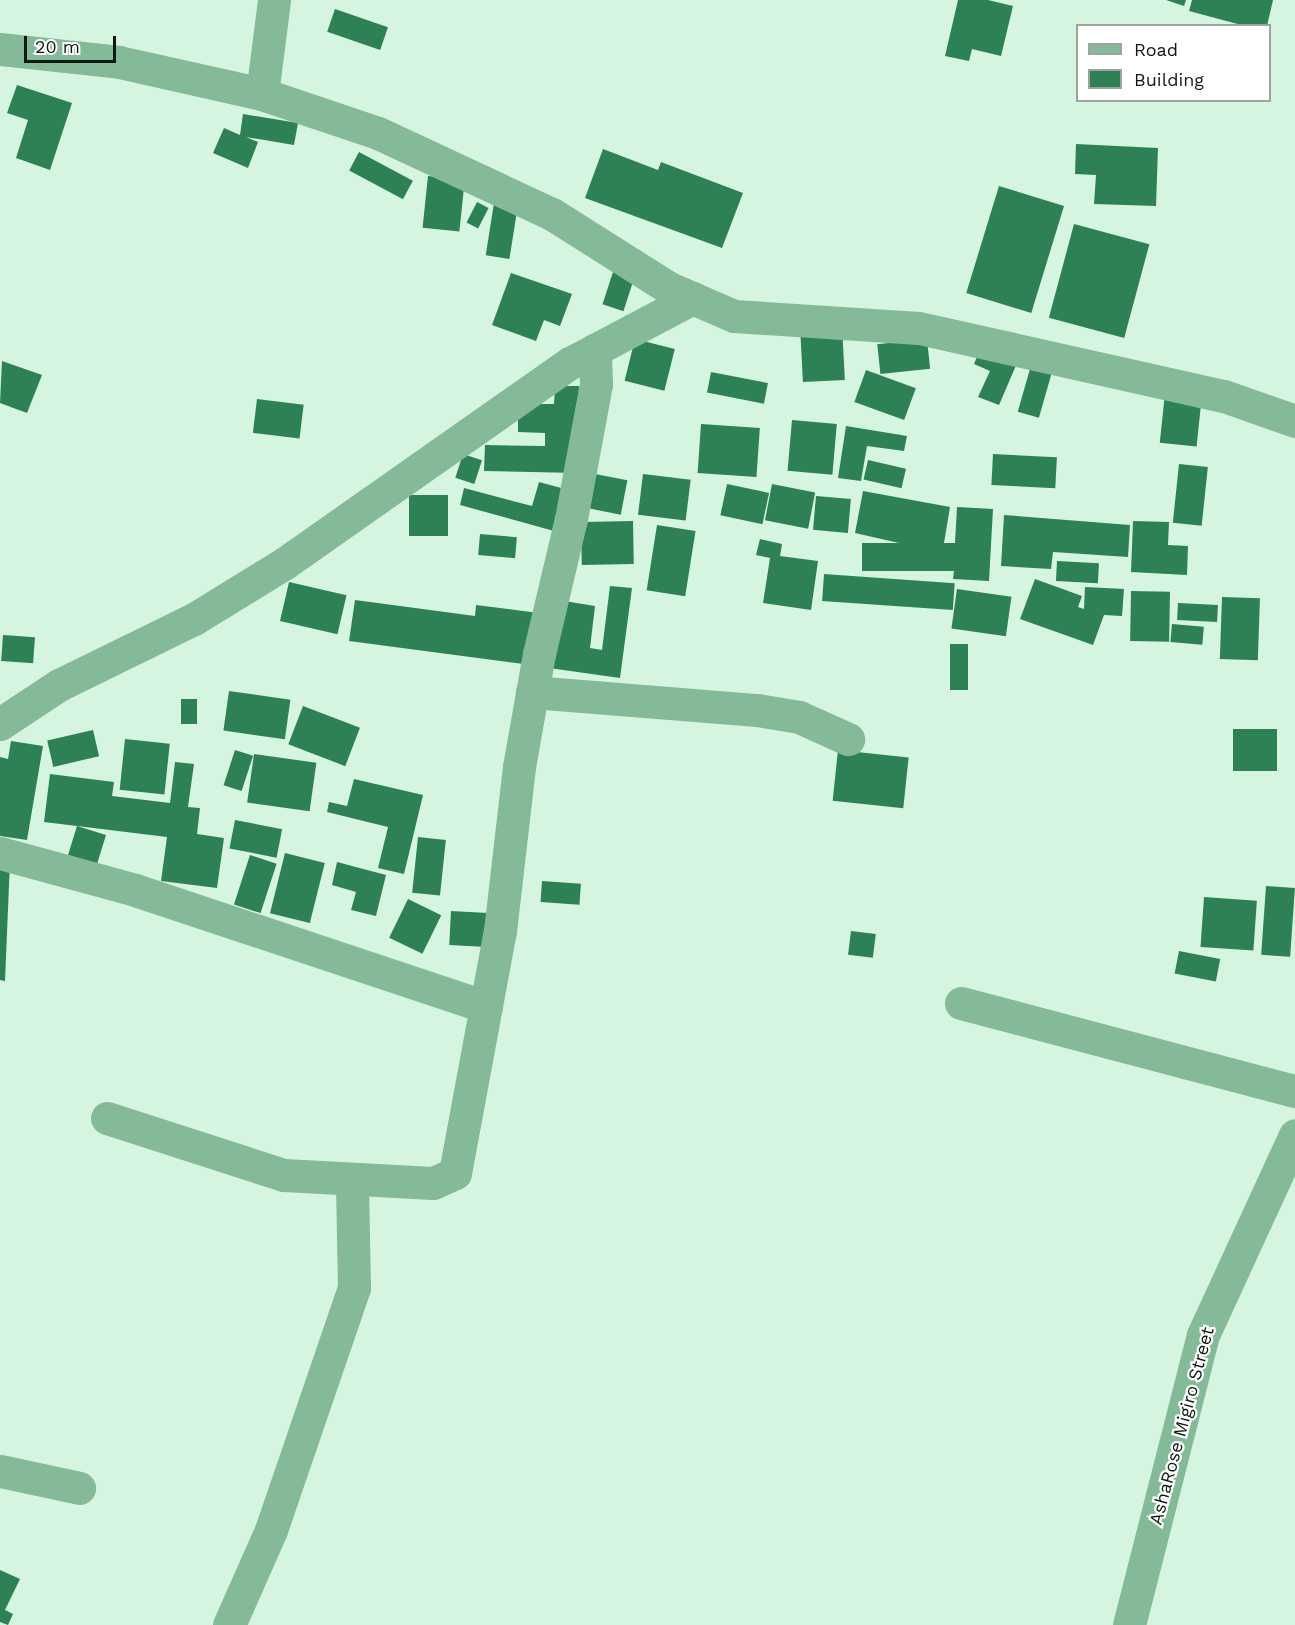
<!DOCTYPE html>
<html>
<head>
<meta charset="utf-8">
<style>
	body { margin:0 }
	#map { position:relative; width:1295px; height:1625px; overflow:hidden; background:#d6f5e0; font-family:"Work Sans",sans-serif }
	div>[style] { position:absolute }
	.building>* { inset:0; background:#2e8154; transform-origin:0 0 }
	.minor>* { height:33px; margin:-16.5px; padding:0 16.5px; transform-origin:16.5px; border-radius:16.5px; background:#84ba97 }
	span { translate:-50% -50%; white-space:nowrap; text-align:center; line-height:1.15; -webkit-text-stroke:4.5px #fff; paint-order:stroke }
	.street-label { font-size:18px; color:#0e1912 }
	.legend { position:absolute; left:1076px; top:24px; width:195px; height:78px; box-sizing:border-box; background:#fff; border:2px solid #9fa3a0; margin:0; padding:8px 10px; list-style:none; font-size:18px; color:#0e1912 }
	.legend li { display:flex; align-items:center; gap:12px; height:30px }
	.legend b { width:30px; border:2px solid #9fa3a0 }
	.scale { position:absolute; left:24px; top:36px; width:92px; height:27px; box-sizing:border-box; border:3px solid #0e1912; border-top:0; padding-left:8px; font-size:18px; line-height:21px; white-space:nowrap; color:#0e1912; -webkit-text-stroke:4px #fff; paint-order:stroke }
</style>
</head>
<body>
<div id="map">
	<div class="building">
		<div style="clip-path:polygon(958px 0,988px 0,1013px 6px,1001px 56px,972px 49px,969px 61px,945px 56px)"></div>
		<div style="clip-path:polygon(1166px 0,1186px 0,1184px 6px)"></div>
		<div style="clip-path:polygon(1192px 0,1273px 0,1267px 26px,1245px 26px,1189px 11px)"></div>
		<div style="left:335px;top:9px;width:56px;height:24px;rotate:19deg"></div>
		<div style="clip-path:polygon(17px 85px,72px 103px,50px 170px,16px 158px,28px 120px,7px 113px)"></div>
		<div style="clip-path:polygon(243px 114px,298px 123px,294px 145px,246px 137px,258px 142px,248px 168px,213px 153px,224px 128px,240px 135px)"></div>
		<div style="clip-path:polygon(1076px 144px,1158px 148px,1156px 206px,1094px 204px,1096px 175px,1075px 174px)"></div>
		<div style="clip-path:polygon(603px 149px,658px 170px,661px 162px,743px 193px,722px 248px,585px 198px)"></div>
		<div style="left:359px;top:152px;width:61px;height:21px;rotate:28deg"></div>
		<div style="left:428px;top:176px;width:37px;height:52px;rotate:6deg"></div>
		<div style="left:999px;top:186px;width:68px;height:112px;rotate:17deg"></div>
		<div style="left:477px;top:202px;width:13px;height:23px;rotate:27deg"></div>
		<div style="left:494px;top:203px;width:24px;height:53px;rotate:9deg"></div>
		<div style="left:1074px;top:224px;width:78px;height:97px;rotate:15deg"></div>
		<div style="left:613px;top:272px;width:22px;height:34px;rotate:18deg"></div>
		<div style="clip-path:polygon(511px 273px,572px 294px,560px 326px,544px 320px,536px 341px,492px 325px)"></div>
		<div style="left:842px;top:325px;width:55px;height:42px;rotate:87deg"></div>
		<div style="left:635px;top:339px;width:41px;height:43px;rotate:14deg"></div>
		<div style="left:927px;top:339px;width:30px;height:50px;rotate:84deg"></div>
		<div style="clip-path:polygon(983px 342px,1020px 356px,999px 405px,978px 397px,990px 371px,974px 364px)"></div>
		<div style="left:1034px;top:355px;width:22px;height:59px;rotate:16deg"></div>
		<div style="clip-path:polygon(2px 361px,42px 375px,27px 413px,0 403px)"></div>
		<div style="left:866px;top:370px;width:53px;height:34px;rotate:20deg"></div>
		<div style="left:711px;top:372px;width:58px;height:21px;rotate:11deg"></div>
		<div style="clip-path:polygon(555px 386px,579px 386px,577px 473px,484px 471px,485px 445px,545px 446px,545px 433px,518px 432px,518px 404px,554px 404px)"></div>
		<div style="left:1165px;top:393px;width:37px;height:50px;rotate:6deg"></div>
		<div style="left:257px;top:399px;width:47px;height:34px;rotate:7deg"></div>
		<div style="left:792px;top:420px;width:45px;height:51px;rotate:5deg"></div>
		<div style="left:701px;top:424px;width:59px;height:49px;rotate:4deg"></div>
		<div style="clip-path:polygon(846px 426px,907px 436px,904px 451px,867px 446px,861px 481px,838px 478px)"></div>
		<div style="left:463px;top:454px;width:20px;height:25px;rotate:18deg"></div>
		<div style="left:993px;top:454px;width:64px;height:31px;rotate:3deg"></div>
		<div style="left:868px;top:460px;width:39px;height:20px;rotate:13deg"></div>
		<div style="left:1179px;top:464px;width:29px;height:59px;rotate:6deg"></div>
		<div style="left:595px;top:474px;width:33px;height:35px;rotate:11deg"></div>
		<div style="left:643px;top:474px;width:48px;height:41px;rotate:7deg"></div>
		<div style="clip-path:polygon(539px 482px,565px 489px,554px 531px,460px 505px,464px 488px,532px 506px)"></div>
		<div style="left:727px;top:484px;width:43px;height:32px;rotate:12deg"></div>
		<div style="left:772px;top:484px;width:44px;height:37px;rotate:11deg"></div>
		<div style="clip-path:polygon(863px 491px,950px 507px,944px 543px,955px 543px,957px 507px,993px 509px,989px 581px,953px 579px,954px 571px,862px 571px,862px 543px,899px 543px,855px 533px)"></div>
		<div style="left:409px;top:495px;width:39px;height:41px"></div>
		<div style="left:816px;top:496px;width:35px;height:34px;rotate:5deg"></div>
		<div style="clip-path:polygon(1004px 515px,1130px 525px,1128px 557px,1053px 552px,1051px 569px,1001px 566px)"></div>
		<div style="left:633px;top:521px;width:43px;height:52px;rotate:89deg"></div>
		<div style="clip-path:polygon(1133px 521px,1169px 522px,1168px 545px,1188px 546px,1187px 575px,1131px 572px)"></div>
		<div style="left:657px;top:525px;width:39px;height:66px;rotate:9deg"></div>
		<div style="left:480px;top:534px;width:37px;height:21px;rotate:5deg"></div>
		<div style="clip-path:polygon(760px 539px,782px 544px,780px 556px,818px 561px,811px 610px,763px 603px,770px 558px,756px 555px)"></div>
		<div style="left:1057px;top:561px;width:42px;height:20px;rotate:3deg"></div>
		<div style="left:824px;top:574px;width:131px;height:27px;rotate:4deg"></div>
		<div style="clip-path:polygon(1035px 579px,1082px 596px,1078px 607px,1084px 609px,1085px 587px,1124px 589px,1122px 616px,1104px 615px,1093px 645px,1020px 619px)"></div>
		<div style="left:289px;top:582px;width:59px;height:40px;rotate:13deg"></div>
		<div style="clip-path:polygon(610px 586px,632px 588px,620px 678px,549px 668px,558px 600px,595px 606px,590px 648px,602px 650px)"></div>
		<div style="left:957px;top:589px;width:55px;height:40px;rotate:8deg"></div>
		<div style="left:1131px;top:591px;width:39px;height:50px;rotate:1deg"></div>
		<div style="left:1222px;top:597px;width:38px;height:62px;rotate:2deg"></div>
		<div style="clip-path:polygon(355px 600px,475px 616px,476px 605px,546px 614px,539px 666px,349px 641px)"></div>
		<div style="left:1178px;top:603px;width:40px;height:17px;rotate:3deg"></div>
		<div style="left:1172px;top:624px;width:32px;height:18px;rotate:5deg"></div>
		<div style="left:3px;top:635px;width:32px;height:26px;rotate:4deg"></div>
		<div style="left:950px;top:644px;width:18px;height:46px"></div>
		<div style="left:229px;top:691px;width:62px;height:40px;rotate:8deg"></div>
		<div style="left:181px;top:699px;width:16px;height:25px"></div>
		<div style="left:303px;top:706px;width:61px;height:41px;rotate:21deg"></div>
		<div style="left:1233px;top:729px;width:44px;height:42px"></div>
		<div style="left:93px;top:730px;width:27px;height:47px;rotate:77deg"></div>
		<div style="left:125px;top:739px;width:45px;height:51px;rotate:6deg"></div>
		<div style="clip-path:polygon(11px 741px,43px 746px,27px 840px,0 836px,0 757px,8px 759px)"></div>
		<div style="left:235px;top:750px;width:19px;height:37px;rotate:18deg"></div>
		<div style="left:838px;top:750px;width:71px;height:51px;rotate:6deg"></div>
		<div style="left:254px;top:754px;width:63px;height:49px;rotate:8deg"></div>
		<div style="clip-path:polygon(175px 762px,194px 764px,188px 807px,200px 808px,197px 834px,224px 838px,217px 888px,161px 881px,167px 837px,77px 826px,106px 835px,97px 864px,68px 855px,77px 826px,44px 822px,50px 774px,114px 782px,112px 796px,170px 803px)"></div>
		<div style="clip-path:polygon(354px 779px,423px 795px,404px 874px,378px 868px,388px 827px,327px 812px,329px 802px,347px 806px)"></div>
		<div style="left:235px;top:820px;width:48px;height:29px;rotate:11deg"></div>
		<div style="left:418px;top:837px;width:28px;height:56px;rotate:6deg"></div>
		<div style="left:285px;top:853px;width:41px;height:62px;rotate:14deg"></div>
		<div style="left:250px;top:855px;width:28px;height:52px;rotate:18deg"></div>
		<div style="clip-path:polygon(0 861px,10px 861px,5px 981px,0 980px)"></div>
		<div style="clip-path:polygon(337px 862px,386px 875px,376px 916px,351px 910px,356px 892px,332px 885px)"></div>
		<div style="left:542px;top:881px;width:39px;height:21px;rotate:4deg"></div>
		<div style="left:1266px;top:886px;width:29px;height:69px;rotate:4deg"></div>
		<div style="left:1204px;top:897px;width:53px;height:50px;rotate:4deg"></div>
		<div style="left:408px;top:899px;width:37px;height:43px;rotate:26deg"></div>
		<div style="left:451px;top:911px;width:37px;height:34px;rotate:3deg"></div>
		<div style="left:851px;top:931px;width:25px;height:24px;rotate:7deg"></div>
		<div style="left:1179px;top:951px;width:42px;height:23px;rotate:11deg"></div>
		<div style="clip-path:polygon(0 1570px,20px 1579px,5px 1610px,13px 1614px,8px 1625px,0 1622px)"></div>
	</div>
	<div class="minor">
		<div style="left:0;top:49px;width:120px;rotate:6.2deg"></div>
		<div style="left:119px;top:62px;width:147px;rotate:12.6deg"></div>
		<div style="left:262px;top:94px;width:122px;rotate:18.6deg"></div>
		<div style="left:378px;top:133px;width:192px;rotate:25deg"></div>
		<div style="left:552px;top:214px;width:138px;rotate:32.3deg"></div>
		<div style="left:669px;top:288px;width:71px;rotate:23.3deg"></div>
		<div style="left:734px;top:316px;width:185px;rotate:3.7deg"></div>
		<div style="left:919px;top:328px;width:312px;rotate:12.6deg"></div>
		<div style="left:1224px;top:396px;width:75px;rotate:19.4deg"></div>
		<div style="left:262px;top:94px;width:95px;rotate:-82.7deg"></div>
		<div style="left:532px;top:692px;width:226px;rotate:4.6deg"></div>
		<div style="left:757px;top:710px;width:43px;rotate:9.5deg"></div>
		<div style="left:799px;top:717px;width:54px;rotate:24.2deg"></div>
		<div style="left:0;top:724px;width:71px;rotate:-33.5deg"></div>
		<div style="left:59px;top:685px;width:150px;rotate:-26.1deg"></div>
		<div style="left:194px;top:619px;width:107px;rotate:-31.6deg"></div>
		<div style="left:285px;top:563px;width:348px;rotate:-35.1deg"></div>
		<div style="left:570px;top:363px;width:139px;rotate:-27.9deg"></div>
		<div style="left:0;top:853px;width:140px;rotate:15.3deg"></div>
		<div style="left:135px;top:890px;width:370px;rotate:18.4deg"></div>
		<div style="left:961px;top:1003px;width:345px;rotate:14.8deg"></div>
		<div style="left:107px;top:1118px;width:186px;rotate:17.9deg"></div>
		<div style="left:284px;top:1175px;width:149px;rotate:3.1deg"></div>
		<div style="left:433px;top:1183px;width:24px;rotate:-24deg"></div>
		<div style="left:455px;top:1173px;width:246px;rotate:-79.5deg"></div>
		<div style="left:500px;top:931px;width:165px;rotate:-83.4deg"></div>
		<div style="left:519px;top:767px;width:115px;rotate:-80deg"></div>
		<div style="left:539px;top:654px;width:139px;rotate:-76.7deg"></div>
		<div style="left:571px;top:519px;width:137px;rotate:-79.5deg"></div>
		<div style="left:596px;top:384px;width:34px;rotate:-92deg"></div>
		<div style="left:0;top:1471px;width:81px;rotate:12.1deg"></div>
		<div style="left:229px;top:1625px;width:104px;rotate:-66.1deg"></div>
		<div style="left:271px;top:1530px;width:256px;rotate:-71.1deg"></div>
		<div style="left:354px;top:1288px;width:106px;rotate:-91.1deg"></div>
		<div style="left:1129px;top:1625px;width:299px;rotate:-75.7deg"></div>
		<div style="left:1203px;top:1335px;width:220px;rotate:-65.3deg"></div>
	</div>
	<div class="street-label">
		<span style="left:1182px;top:1426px;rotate:-75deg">AshaRose Migiro Street</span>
	</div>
	<ul class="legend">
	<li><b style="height:8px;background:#84ba97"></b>Road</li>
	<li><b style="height:16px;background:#2e8154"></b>Building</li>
	</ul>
	<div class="scale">20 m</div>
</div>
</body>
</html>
